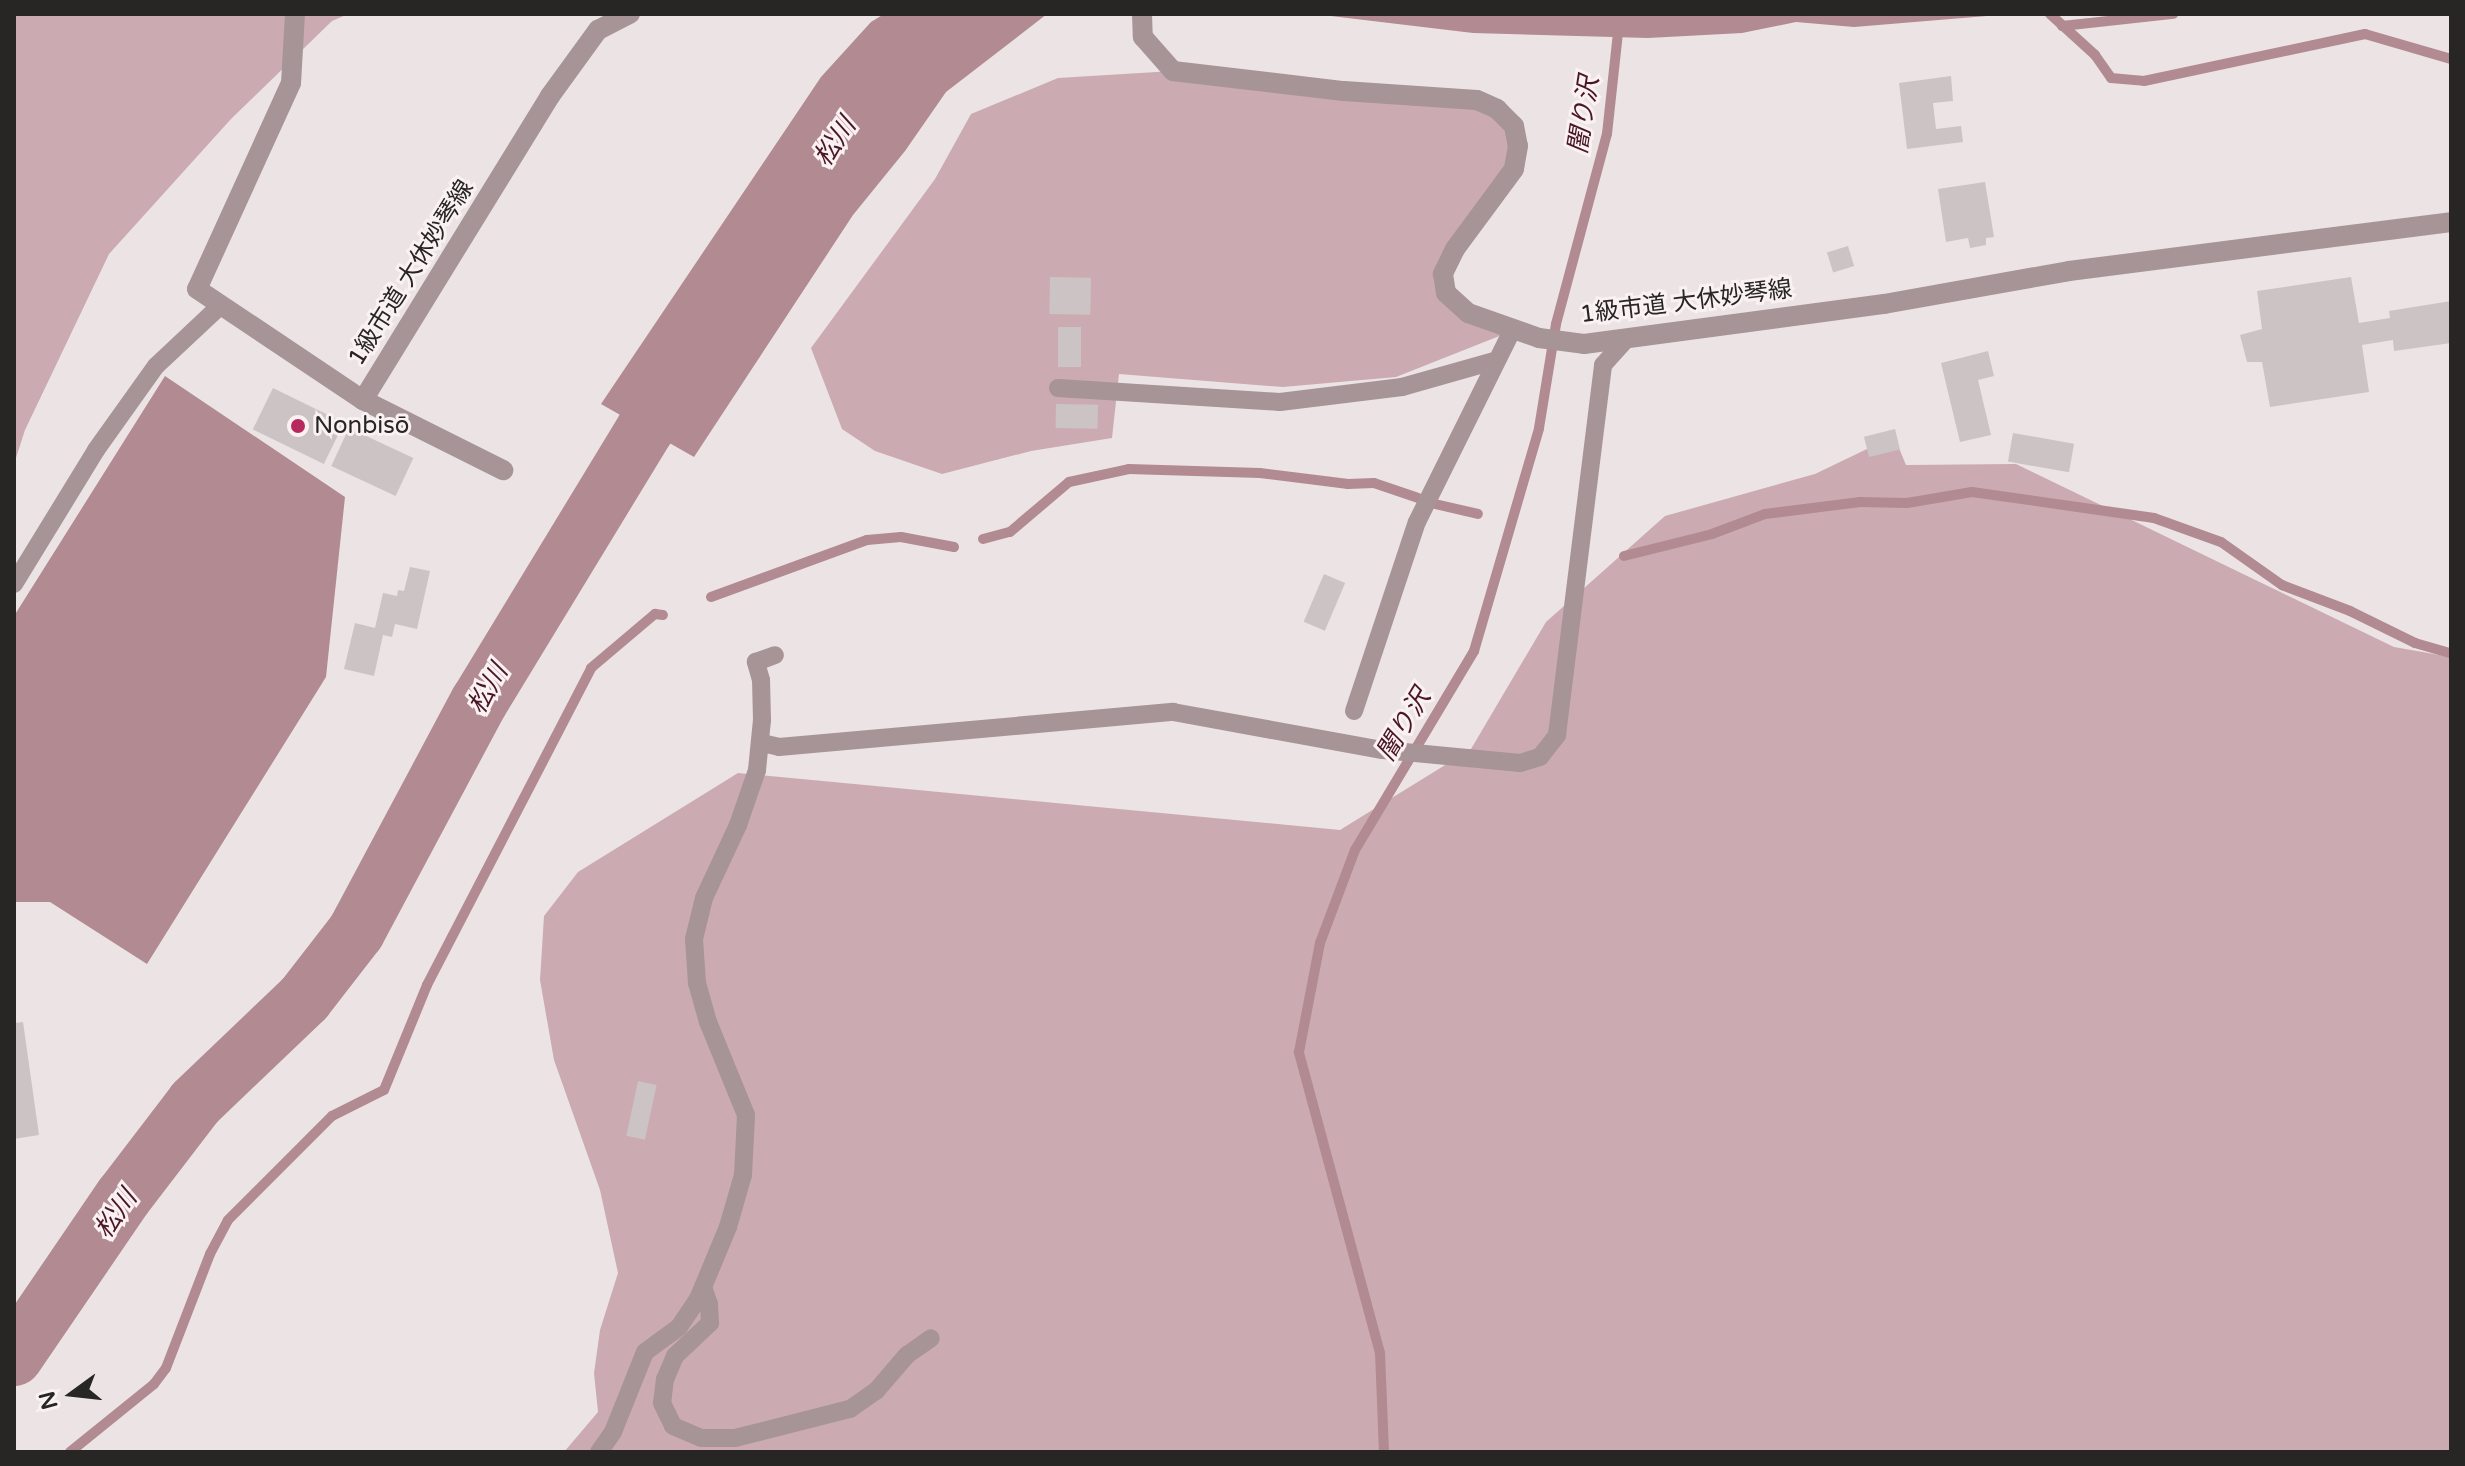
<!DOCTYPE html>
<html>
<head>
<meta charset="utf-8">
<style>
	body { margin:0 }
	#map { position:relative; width:2465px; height:1466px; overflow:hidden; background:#ece3e5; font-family:"Varela Round","Noto Sans JP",sans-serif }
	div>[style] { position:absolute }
	.green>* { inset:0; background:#cbabb1 }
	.water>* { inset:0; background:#b28a92 }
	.stream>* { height:10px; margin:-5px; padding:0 5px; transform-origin:5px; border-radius:5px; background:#b28a92 }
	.river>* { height:58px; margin:-29px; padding:0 29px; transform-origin:29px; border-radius:29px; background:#b28a92 }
	.building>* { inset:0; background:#cbc3c4; transform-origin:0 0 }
	.service>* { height:18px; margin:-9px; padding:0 9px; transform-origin:9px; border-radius:9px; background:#a69497 }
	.minor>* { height:20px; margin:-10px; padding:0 10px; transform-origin:10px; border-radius:10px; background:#a69497 }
	.dots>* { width:22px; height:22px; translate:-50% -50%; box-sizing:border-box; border:4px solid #faf1f2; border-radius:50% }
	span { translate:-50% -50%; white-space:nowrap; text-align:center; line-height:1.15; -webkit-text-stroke:6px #faf1f2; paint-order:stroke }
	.street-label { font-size:24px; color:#282525 }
	.poi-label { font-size:24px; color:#282525 }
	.left { translate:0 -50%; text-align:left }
	.water-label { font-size:26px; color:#491625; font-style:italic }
	.frame { position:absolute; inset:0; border:16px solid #282525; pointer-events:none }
	.north { position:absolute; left:32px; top:1354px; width:80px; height:80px; -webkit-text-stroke:6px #faf1f2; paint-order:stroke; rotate:255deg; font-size:22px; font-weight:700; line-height:32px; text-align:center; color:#282525 }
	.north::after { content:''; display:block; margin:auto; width:28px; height:36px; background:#282525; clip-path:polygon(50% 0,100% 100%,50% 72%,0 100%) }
</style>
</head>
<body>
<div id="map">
	<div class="green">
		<div style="clip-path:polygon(14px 14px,348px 14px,332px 21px,231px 119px,109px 254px,25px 430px,14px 464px)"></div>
		<div style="clip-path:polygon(1173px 71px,1497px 109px,1518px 146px,1455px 249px,1446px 293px,1512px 331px,1396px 377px,1283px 387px,1119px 374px,1112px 438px,1031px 451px,942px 474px,875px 451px,842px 429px,811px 348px,935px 179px,971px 114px,1058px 78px)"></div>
		<div style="clip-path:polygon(1894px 436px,1906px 465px,2016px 464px,2394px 647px,2451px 657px,2451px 1452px,564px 1452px,598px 1412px,594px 1373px,600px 1330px,618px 1273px,600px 1190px,554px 1060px,540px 980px,544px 916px,578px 872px,738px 773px,1340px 830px,1471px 749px,1546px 622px,1665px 516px,1815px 474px)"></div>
	</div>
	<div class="water">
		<div style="clip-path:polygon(884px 14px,1047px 14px,946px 92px,905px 151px,853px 215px,694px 457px,601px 404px,821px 77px,871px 22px)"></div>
		<div style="clip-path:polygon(1314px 14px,2011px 14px,1854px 27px,1796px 22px,1742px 33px,1648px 38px,1473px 33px)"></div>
		<div style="clip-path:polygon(165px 376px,345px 497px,326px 677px,147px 964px,50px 902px,14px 902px,14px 616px)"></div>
	</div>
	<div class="stream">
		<div style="left:2050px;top:14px;width:61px;rotate:42.3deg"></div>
		<div style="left:2095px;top:55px;width:28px;rotate:55deg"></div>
		<div style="left:2111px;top:78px;width:33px;rotate:5deg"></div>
		<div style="left:2144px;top:81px;width:226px;rotate:-12deg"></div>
		<div style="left:2365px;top:34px;width:90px;rotate:16.2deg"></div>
		<div style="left:2062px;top:26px;width:112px;rotate:-6.2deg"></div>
		<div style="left:1435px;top:504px;width:44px;rotate:13.1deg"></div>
		<div style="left:983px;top:539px;width:28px;rotate:-15deg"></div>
		<div style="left:1010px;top:532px;width:77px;rotate:-40.3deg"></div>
		<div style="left:1069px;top:482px;width:61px;rotate:-12.2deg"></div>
		<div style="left:1129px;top:469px;width:131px;rotate:1.7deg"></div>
		<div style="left:1260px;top:473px;width:89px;rotate:7.1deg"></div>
		<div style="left:1348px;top:484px;width:26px;rotate:-2deg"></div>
		<div style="left:1374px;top:483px;width:46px;rotate:18.8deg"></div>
		<div style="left:1624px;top:556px;width:91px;rotate:-14deg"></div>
		<div style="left:1712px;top:534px;width:57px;rotate:-20.7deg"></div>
		<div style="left:1765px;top:514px;width:96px;rotate:-7.2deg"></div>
		<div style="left:1860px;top:502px;width:47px;rotate:1.2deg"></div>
		<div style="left:1907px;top:503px;width:66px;rotate:-9.6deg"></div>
		<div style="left:1972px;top:492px;width:184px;rotate:8.1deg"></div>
		<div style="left:2154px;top:518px;width:71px;rotate:19.7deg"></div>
		<div style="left:2221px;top:542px;width:75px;rotate:35.2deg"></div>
		<div style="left:2282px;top:585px;width:73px;rotate:20.9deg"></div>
		<div style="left:2350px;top:611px;width:72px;rotate:26.2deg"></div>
		<div style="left:2415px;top:643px;width:37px;rotate:16deg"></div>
		<div style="left:711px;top:597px;width:166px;rotate:-20.1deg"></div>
		<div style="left:867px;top:540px;width:34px;rotate:-5deg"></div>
		<div style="left:901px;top:537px;width:54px;rotate:10.7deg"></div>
		<div style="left:70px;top:1452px;width:108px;rotate:-39deg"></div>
		<div style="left:154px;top:1384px;width:20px;rotate:-53deg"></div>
		<div style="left:166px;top:1368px;width:122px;rotate:-68.9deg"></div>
		<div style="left:210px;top:1254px;width:38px;rotate:-62deg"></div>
		<div style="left:228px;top:1220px;width:147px;rotate:-45deg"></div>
		<div style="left:332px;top:1116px;width:58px;rotate:-26.6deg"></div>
		<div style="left:384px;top:1090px;width:113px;rotate:-67.7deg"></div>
		<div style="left:427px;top:985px;width:357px;rotate:-62.6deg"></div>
		<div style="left:591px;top:668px;width:84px;rotate:-40.2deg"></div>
		<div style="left:655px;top:614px;width:8px;rotate:7deg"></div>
		<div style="left:1384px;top:1452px;width:99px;rotate:-92.3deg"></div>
		<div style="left:1380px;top:1353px;width:312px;rotate:-105.1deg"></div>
		<div style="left:1299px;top:1052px;width:111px;rotate:-79.1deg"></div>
		<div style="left:1320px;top:943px;width:99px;rotate:-69.4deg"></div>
		<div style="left:1355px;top:850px;width:232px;rotate:-59.1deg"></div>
		<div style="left:1474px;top:651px;width:232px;rotate:-73.7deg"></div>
		<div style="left:1539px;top:428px;width:105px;rotate:-80.7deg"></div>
		<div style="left:1556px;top:324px;width:197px;rotate:-75deg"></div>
		<div style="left:1607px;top:134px;width:121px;rotate:-83.8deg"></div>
	</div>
	<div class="river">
		<div style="left:14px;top:1357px;width:195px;rotate:-55.7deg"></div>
		<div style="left:124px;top:1196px;width:117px;rotate:-52.6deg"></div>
		<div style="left:195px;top:1103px;width:151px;rotate:-43.7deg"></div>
		<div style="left:304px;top:999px;width:85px;rotate:-52.2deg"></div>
		<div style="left:356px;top:932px;width:261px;rotate:-61.9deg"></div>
		<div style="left:479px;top:702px;width:320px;rotate:-58.7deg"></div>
		<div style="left:645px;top:429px;width:77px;rotate:-56.1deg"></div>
	</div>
	<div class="building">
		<div style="clip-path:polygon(1951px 76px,1953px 101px,1933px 103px,1936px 129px,1961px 126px,1963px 142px,1907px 149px,1899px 83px)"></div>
		<div style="clip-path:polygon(1985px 182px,1994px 237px,1986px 238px,1986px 245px,1970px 248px,1968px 238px,1946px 242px,1938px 189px)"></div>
		<div style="left:1848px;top:246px;width:21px;height:22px;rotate:73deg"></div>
		<div style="left:1050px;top:277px;width:41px;height:37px;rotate:1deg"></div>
		<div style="clip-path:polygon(2351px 277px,2359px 323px,2390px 318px,2389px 311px,2451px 301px,2451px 343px,2394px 351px,2393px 340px,2362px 345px,2369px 392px,2270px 407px,2262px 362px,2247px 362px,2240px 335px,2262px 329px,2257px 291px)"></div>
		<div style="left:1058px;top:327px;width:23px;height:40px"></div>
		<div style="clip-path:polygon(1988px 351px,1994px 376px,1978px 380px,1991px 435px,1960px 442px,1941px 363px)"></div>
		<div style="left:273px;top:388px;width:79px;height:46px;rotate:26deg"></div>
		<div style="left:1056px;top:404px;width:42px;height:24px;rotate:1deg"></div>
		<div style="left:349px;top:428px;width:71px;height:42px;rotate:25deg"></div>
		<div style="left:1895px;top:429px;width:21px;height:32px;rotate:76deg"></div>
		<div style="left:2013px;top:433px;width:62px;height:29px;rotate:10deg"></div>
		<div style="clip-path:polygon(410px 567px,430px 571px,417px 629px,395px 624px,392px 637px,383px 635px,374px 676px,344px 669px,355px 623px,375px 628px,383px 593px,397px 596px,398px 590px,404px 591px)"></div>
		<div style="left:1324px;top:574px;width:23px;height:52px;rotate:23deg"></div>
		<div style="clip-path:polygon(23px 1022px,39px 1135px,14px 1139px,14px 1023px)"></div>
		<div style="left:638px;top:1081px;width:19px;height:56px;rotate:12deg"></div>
	</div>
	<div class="service">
		<div style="left:1058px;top:388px;width:222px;rotate:3.6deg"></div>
		<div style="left:1280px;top:402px;width:123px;rotate:-7deg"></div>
		<div style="left:1402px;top:387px;width:96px;rotate:-15.8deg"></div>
		<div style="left:14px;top:584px;width:157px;rotate:-58.5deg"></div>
		<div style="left:96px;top:450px;width:103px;rotate:-54.5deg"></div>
		<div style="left:156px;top:366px;width:89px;rotate:-43.2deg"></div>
		<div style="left:1354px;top:711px;width:199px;rotate:-71.6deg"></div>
		<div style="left:1417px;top:522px;width:213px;rotate:-63.6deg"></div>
		<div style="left:762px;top:743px;width:17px;rotate:13deg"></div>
		<div style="left:779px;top:747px;width:396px;rotate:-5.1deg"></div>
		<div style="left:1173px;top:712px;width:213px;rotate:10.3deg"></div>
		<div style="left:1383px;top:750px;width:138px;rotate:5.4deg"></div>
		<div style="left:1520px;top:763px;width:21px;rotate:-17deg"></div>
		<div style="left:1540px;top:757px;width:28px;rotate:-52deg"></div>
		<div style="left:1557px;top:735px;width:373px;rotate:-82.9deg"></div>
		<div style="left:1603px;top:365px;width:36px;rotate:-48deg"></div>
		<div style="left:703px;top:1287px;width:18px;rotate:71deg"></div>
		<div style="left:709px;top:1304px;width:19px;rotate:87deg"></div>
		<div style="left:710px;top:1323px;width:48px;rotate:136.7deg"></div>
		<div style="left:675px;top:1356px;width:25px;rotate:113deg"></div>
		<div style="left:665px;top:1379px;width:24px;rotate:97deg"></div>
		<div style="left:662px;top:1403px;width:25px;rotate:64deg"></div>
		<div style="left:673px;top:1426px;width:30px;rotate:23deg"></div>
		<div style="left:701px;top:1438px;width:34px"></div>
		<div style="left:735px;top:1438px;width:119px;rotate:-14.2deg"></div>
		<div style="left:850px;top:1409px;width:32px;rotate:-35deg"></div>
		<div style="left:876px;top:1391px;width:48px;rotate:-49.3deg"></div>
		<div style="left:907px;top:1355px;width:29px;rotate:-35deg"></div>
		<div style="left:599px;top:1452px;width:24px;rotate:-55deg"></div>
		<div style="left:613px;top:1432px;width:86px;rotate:-68.2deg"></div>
		<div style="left:645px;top:1352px;width:42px;rotate:-36.3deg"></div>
		<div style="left:679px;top:1327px;width:34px;rotate:-56deg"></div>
		<div style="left:698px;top:1299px;width:78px;rotate:-67.4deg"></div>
		<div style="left:728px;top:1227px;width:54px;rotate:-73.9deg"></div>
		<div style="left:743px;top:1175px;width:60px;rotate:-87.1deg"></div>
		<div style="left:746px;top:1115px;width:100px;rotate:-112.2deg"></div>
		<div style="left:708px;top:1022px;width:41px;rotate:-105.8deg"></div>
		<div style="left:697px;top:983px;width:44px;rotate:-93.9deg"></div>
		<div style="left:694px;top:939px;width:42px;rotate:-76.3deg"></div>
		<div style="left:704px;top:898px;width:81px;rotate:-65deg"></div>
		<div style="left:738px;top:825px;width:58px;rotate:-70.9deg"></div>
		<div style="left:757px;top:770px;width:50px;rotate:-84.3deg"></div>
		<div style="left:762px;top:720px;width:40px;rotate:-91.4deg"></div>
		<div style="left:761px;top:680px;width:19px;rotate:-106deg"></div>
		<div style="left:756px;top:662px;width:20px;rotate:-20deg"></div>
	</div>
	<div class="minor">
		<div style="left:295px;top:14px;width:69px;rotate:93.3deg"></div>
		<div style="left:291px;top:83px;width:226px;rotate:114.5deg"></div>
		<div style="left:197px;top:289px;width:200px;rotate:33.8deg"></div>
		<div style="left:363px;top:400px;width:157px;rotate:26.6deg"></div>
		<div style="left:1142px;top:14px;width:23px;rotate:88deg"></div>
		<div style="left:1143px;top:37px;width:45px;rotate:48.6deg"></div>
		<div style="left:1173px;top:71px;width:172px;rotate:6.7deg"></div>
		<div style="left:1344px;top:91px;width:133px;rotate:3.9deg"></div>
		<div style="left:1477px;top:100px;width:22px;rotate:24deg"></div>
		<div style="left:1497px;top:109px;width:24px;rotate:45deg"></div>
		<div style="left:1514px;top:126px;width:20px;rotate:79deg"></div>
		<div style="left:1518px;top:146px;width:23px;rotate:100deg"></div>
		<div style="left:1514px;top:169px;width:99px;rotate:126.4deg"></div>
		<div style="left:1455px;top:249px;width:28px;rotate:116deg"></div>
		<div style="left:1443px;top:274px;width:19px;rotate:81deg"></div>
		<div style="left:1446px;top:293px;width:30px;rotate:42deg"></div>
		<div style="left:1468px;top:313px;width:75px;rotate:19.4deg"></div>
		<div style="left:1539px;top:338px;width:45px;rotate:7.6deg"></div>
		<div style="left:1584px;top:344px;width:303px;rotate:-7.6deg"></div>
		<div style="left:1884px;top:304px;width:188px;rotate:-10.1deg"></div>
		<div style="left:2069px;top:271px;width:385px;rotate:-7.3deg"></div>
		<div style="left:363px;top:400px;width:357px;rotate:-58.4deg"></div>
		<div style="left:550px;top:96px;width:82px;rotate:-54deg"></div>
		<div style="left:598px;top:30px;width:36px;rotate:-27deg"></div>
	</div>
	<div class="dots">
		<div style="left:298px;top:426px;background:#b7295c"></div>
	</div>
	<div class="street-label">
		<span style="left:411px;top:273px;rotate:-58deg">1級市道 大休妙琴線</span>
		<span style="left:1686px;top:302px;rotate:-7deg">1級市道 大休妙琴線</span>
	</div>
	<div class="poi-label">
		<span class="left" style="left:314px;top:426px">Nonbisō</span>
	</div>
	<div class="water-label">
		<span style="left:1584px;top:115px;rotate:-81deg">闇り沢</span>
		<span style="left:835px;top:142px;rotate:-56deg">松川</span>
		<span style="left:488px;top:689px;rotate:-60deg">松川</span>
		<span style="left:1404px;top:725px;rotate:-59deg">闇り沢</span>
		<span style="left:116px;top:1214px;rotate:-55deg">松川</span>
	</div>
	<div class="frame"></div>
	<div class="north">N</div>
</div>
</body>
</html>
